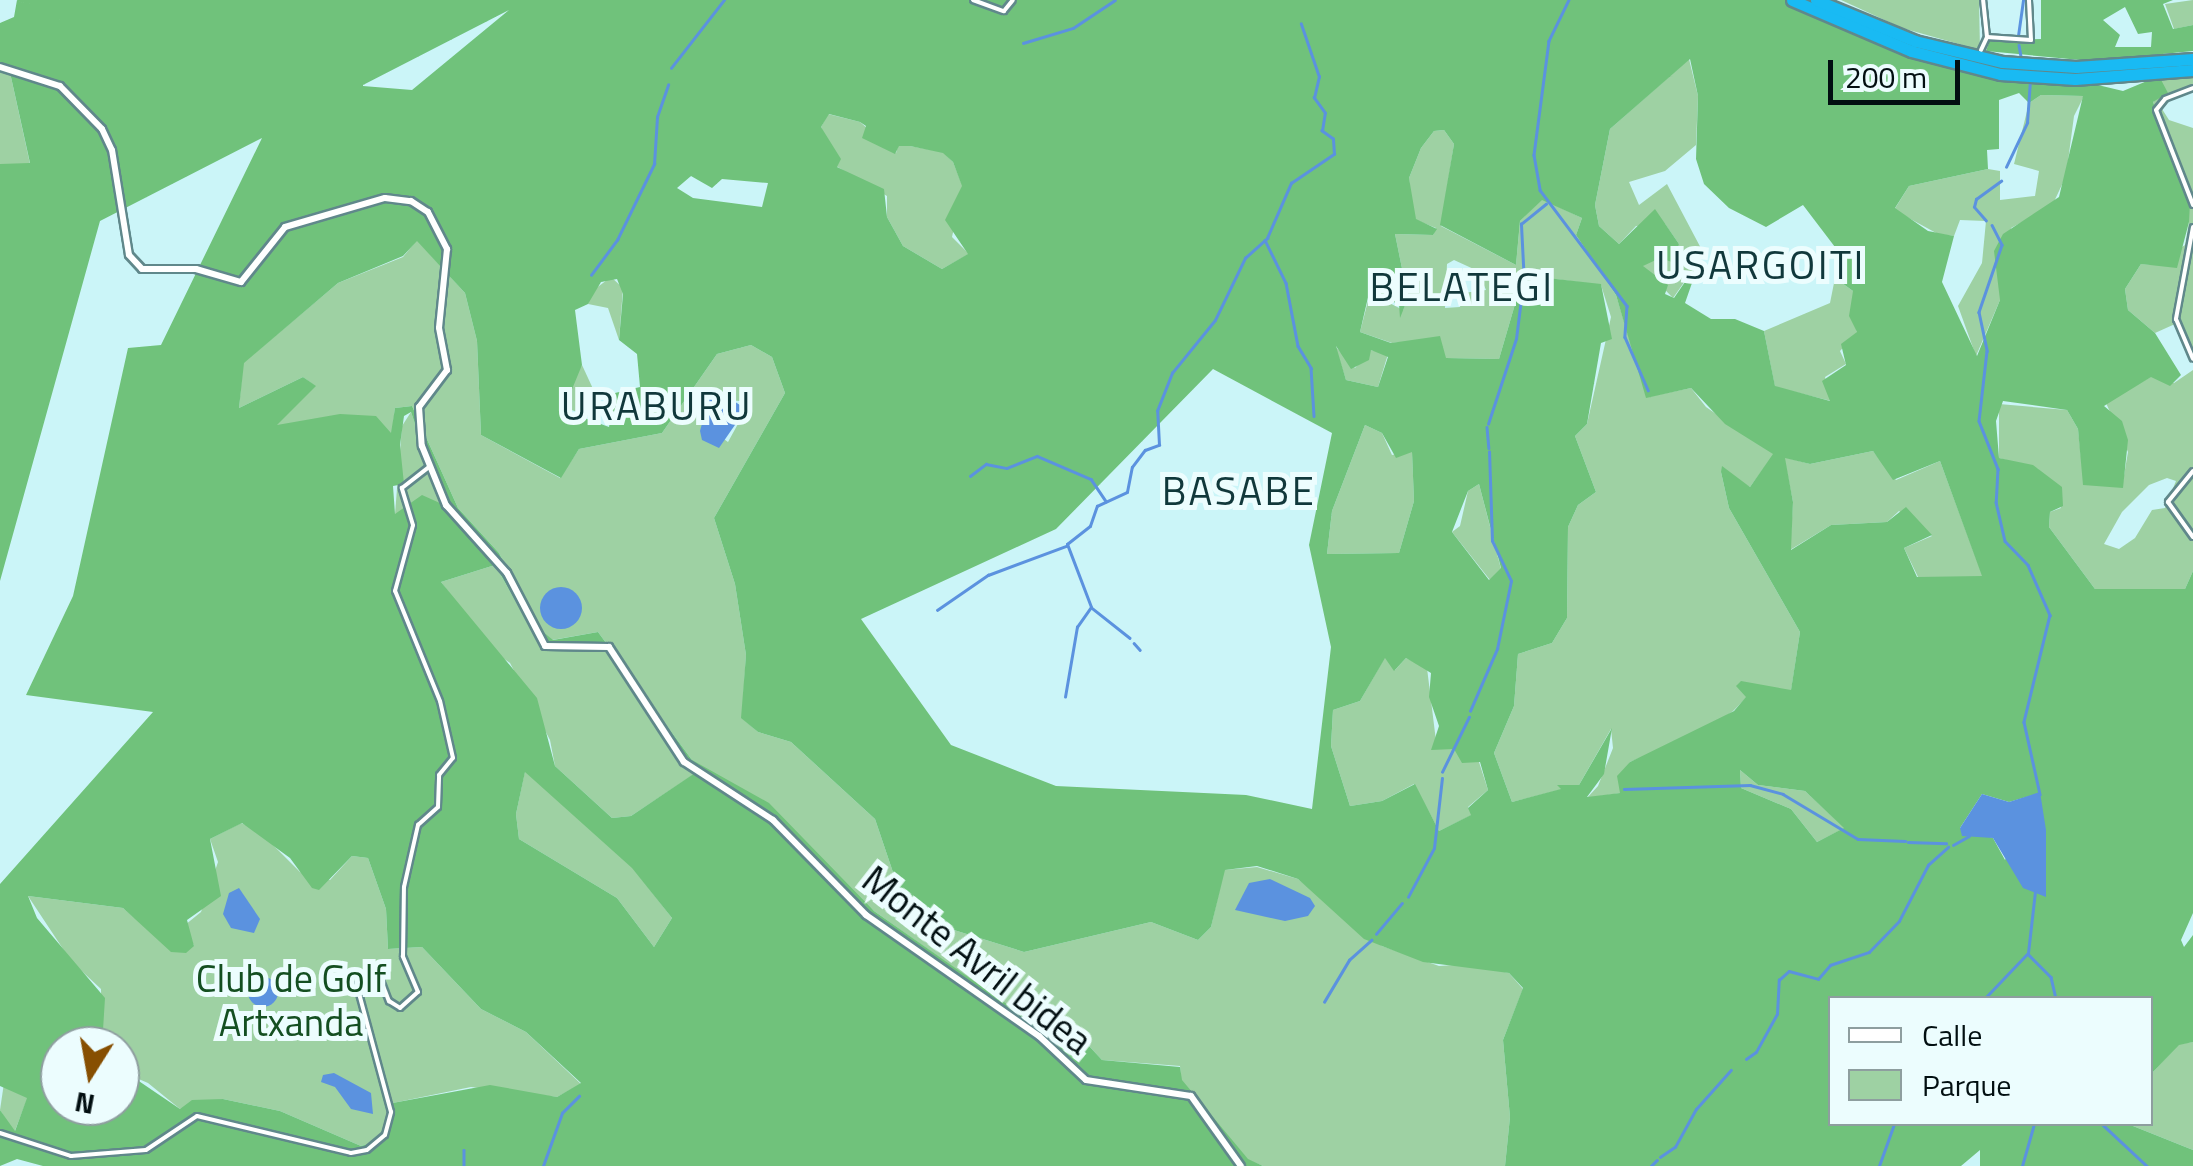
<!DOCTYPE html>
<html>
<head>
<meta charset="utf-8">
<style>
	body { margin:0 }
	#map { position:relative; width:2193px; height:1166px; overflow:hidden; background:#cbf5f8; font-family:"Titillium Web",sans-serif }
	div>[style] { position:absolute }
	.green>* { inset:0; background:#9ed1a3 }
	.forest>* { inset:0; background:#70c27b }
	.water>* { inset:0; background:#5b92df }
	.round { border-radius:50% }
	.stream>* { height:2.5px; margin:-1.25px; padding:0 1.25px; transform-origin:1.25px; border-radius:1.25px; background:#5b92df }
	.roads { filter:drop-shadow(2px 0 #60888b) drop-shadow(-2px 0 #60888b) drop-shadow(0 2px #60888b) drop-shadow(0 -2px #60888b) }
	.minor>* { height:4px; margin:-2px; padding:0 2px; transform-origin:2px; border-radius:2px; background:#fff }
	.tertiary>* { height:6px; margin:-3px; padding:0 3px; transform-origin:3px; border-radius:3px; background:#fff }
	.motorway>* { height:11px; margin:-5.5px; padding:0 5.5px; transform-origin:5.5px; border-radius:5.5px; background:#19baf3 }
	span { translate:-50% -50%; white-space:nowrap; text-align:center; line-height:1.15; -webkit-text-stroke:10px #ecfdfe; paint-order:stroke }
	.street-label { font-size:38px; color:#020f11 }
	.park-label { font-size:38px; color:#144f21 }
	.neighbourhood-label { font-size:40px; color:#11383b; letter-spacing:2.5px }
	.legend { position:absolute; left:1828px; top:996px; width:325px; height:130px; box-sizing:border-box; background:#ecfdfe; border:2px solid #8e9e9f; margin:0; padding:12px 18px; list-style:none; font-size:30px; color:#020f11 }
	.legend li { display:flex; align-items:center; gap:20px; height:50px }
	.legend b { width:50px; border:2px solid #8e9e9f }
	.north { position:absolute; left:40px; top:1026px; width:100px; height:100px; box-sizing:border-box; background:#ecfdfe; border:2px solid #8e9e9f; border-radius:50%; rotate:191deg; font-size:28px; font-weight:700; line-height:40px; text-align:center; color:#020f11 }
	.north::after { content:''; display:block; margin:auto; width:35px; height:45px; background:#874f01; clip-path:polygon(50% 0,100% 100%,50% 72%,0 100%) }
	.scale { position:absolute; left:1828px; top:60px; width:132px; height:45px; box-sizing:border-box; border:5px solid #020f11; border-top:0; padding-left:12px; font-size:30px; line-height:35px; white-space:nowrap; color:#020f11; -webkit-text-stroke:8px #ecfdfe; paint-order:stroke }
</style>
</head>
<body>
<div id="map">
	<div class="green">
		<div style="clip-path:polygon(1841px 0,1979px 0,1980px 50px,1902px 28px)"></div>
		<div style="clip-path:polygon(2193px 0,2193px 25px,2174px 29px,2165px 4px)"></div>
		<div style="clip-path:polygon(1689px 59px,1698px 96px,1696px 145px,1665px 171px,1629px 182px,1639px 205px,1667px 184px,1704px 254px,1673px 298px,1642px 266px,1679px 244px,1665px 224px,1636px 226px,1619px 244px,1599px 226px,1595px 205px,1610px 129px)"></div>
		<div style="clip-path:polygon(0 66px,9px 68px,30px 164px,0 164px)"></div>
		<div style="clip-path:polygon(2193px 70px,2193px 91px,2163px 103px,2162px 109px,2169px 120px,2193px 128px,2193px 352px,2175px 324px,2155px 333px,2128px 310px,2125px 289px,2141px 264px,2156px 265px,2185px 245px,2189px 222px,2153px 102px,2159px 97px,2159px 76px)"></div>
		<div style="clip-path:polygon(2041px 95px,2084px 96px,2074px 116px,2066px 176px,2052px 206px,2011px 228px,2000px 300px,1976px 356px,1958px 306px,1982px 263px,1986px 221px,1960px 220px,1954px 236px,1938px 234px,1894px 210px,1909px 186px,1988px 169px,2000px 171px,2000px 200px,2035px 196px,2039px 171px,2014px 164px,2029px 103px)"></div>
		<div style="clip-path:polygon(828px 114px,860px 122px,896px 153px,898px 146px,910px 146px,943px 152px,953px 162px,963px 187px,952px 237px,969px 254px,942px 269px,903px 246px,887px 217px,887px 196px,836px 166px,821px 127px)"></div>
		<div style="clip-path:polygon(evenodd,1444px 130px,1454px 144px,1441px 226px,1516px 265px,1520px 221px,1542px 199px,1582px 218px,1576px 235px,1616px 295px,1647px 397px,1691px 388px,1706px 407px,1774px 454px,1750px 487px,1721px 472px,1729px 508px,1800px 632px,1791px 691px,1743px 691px,1747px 697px,1733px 711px,1708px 729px,1630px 762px,1621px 793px,1587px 798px,1598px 786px,1613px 748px,1611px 729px,1579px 785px,1512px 802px,1494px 753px,1514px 706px,1518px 654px,1552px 643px,1567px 618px,1568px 527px,1578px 505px,1596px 492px,1575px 436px,1587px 424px,1611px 317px,1601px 285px,1547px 278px,1518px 294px,1499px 359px,1445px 358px,1440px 339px,1392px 343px,1360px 332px,1370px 293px,1403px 310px,1408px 298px,1395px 234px,1433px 235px,1436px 228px,1416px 220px,1411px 208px,1409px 178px,1421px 148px,1434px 131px,1444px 130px,1454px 260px,1478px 271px,1486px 290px,1463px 293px,1460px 307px,1445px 308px,1447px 264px,1454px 260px)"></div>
		<div style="clip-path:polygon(evenodd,417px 240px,465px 293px,477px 341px,481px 435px,560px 478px,579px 449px,662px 433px,717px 354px,751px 345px,772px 357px,785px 393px,714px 518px,735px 584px,746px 655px,742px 718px,758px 732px,791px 742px,875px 819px,899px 890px,954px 930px,1024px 952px,1151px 922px,1198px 940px,1211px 927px,1224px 870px,1257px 867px,1298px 879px,1382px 946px,1439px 966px,1470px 964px,1509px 973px,1523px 989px,1503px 1040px,1510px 1117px,1505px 1166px,1263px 1166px,1248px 1160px,1181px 1080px,1180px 1066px,1102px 1060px,1064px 1019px,1035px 1025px,874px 911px,692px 760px,598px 632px,552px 640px,537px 627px,499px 553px,458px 508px,412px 406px,395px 408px,392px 434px,275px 426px,315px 386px,303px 377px,239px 408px,243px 363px,338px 283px,403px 257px,417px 240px,709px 399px,740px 401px,739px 422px,728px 442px,703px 424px,709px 399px)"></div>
		<div style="clip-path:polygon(611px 277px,623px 288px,619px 340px,608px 308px,588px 304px,591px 292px)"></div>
		<div style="clip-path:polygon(1835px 278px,1853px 291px,1857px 333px,1840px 351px,1846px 364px,1825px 377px,1831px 401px,1775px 387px,1764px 331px,1830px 303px)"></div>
		<div style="clip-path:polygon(1335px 346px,1355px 368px,1371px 350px,1388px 354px,1378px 387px,1346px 380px)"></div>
		<div style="clip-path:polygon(582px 365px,594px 391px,599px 420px,569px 409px,569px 387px)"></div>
		<div style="clip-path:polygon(evenodd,2193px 370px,2193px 571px,2185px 589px,2095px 589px,2049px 527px,2050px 512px,2061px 508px,2038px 469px,1999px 458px,1999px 404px,2067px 410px,2078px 429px,2084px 484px,2122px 487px,2128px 452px,2106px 403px,2152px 376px,2174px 383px,2193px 370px,2167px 478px,2176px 481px,2165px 508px,2152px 510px,2135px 538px,2119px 549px,2104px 544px,2122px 512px,2149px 485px,2167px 478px)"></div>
		<div style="clip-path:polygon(411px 412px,443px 505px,395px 514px,402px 426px)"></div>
		<div style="clip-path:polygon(1365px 425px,1382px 433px,1392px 455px,1412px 451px,1414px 501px,1399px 553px,1327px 554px,1332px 511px)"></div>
		<div style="clip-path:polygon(1873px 451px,1896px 480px,1940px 461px,1983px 577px,1918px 577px,1904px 548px,1932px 536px,1899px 511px,1887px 522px,1831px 525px,1790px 550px,1793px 502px,1784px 457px,1810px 464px)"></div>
		<div style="clip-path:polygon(1479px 484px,1501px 569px,1490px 580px,1452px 532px,1460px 526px,1468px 491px)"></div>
		<div style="clip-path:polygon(495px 565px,540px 644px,559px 650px,606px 645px,696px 773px,631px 816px,612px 818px,555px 766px,550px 740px,510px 663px,493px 651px,441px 582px)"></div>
		<div style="clip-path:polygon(1385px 657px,1395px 670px,1406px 658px,1427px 668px,1436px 741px,1479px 762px,1488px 790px,1468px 807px,1472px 815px,1439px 831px,1414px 784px,1382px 801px,1350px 806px,1331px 746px,1333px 710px,1360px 701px)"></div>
		<div style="clip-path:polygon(1740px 770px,1758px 785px,1805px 791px,1845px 828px,1817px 842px,1791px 809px,1741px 788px)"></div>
		<div style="clip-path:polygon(525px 771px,633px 868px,672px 918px,654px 947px,617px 898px,519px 839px,516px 814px)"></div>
		<div style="clip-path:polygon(241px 823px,258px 830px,300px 872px,330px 880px,352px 856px,368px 858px,386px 909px,388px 949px,422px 947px,481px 1009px,526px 1032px,581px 1084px,557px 1097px,471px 1087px,388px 1104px,388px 1125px,377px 1141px,361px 1146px,280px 1111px,223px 1099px,180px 1109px,148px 1083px,120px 1071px,120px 1046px,102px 1046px,101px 989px,71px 961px,28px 896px,123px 908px,158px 938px,194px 946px,185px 925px,201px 912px,218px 862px,210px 839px)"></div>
		<div style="clip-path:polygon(2193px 1042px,2193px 1150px,2128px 1124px,2150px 1124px,2151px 1074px,2179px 1044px)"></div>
		<div style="clip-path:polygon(4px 1083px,28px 1097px,14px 1133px,0 1110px)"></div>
	</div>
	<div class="forest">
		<div style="clip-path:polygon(evenodd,17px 0,1806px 0,1867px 30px,2123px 91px,2159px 76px,2168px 93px,2153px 102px,2190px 202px,2189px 222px,2177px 268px,2141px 264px,2125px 289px,2128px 310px,2155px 333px,2181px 375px,2170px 386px,2151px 377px,2104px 406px,2122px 421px,2128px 440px,2123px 488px,2083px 485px,2078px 429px,2067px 410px,2003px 401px,1996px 421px,1999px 458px,2033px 465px,2062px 487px,2063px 506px,2050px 512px,2049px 527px,2095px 589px,2185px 589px,2193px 571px,2193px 913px,2181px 940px,2184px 947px,2193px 935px,2193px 1042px,2179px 1045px,2151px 1074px,2150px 998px,1830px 998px,1830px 1124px,2128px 1124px,2193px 1150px,2193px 1166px,1980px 1166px,1980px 1150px,1961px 1166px,1505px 1166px,1510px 1117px,1503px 1040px,1523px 988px,1509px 973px,1423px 962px,1364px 939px,1298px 879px,1257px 866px,1225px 870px,1211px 927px,1198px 940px,1151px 922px,1024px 952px,954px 930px,899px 890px,875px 819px,791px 742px,758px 732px,741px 718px,746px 655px,735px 584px,714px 518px,785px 393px,772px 357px,751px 345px,717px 354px,662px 433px,579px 449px,561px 478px,481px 435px,477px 341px,465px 293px,417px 241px,403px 256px,338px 283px,244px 363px,239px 408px,303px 377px,316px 386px,277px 425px,340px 414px,376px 416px,391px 433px,395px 408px,412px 406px,458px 508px,499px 553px,537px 627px,553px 640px,598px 632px,692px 760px,769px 803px,874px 911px,1035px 1024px,1064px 1019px,1102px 1060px,1180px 1067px,1182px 1080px,1248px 1159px,1263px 1166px,43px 1166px,17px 1159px,0 1166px,0 1110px,15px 1131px,27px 1098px,0 1086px,0 884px,153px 712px,26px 695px,73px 596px,128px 348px,161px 345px,262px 138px,100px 221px,0 581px,0 164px,30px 163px,9px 68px,0 66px,0 23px,14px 17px,17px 0,509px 10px,412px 90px,363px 86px,363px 85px,509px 10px,17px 0,1690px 59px,1698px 96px,1696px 159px,1704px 184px,1729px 208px,1766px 227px,1803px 205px,1838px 251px,1835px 278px,1853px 291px,1849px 316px,1857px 332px,1841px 344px,1846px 365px,1822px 381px,1830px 401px,1775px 386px,1764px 331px,1735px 319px,1711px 319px,1685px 303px,1700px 260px,1674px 298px,1665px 294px,1668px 285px,1643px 266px,1660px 258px,1672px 262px,1679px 244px,1655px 209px,1619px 244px,1599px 226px,1595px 205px,1610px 129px,1690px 59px,17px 0,2019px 93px,2029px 103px,2041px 95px,2083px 96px,2059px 197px,2003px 234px,1994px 251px,2000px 300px,1977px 356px,1942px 282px,1954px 236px,1928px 231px,1895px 208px,1909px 186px,1988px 169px,1987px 150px,1999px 149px,1999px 100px,2019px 93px,17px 0,829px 114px,860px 122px,866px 126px,862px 138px,895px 154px,899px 146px,910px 146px,943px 153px,953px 162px,962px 186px,945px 220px,968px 254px,942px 269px,903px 246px,887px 217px,884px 189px,837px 167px,841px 159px,821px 127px,829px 114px,17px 0,1444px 130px,1454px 144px,1440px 225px,1516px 265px,1520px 221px,1542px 200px,1582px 218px,1576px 235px,1616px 295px,1646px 398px,1691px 388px,1725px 424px,1773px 454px,1750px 487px,1722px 466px,1721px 472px,1729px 508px,1800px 632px,1791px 690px,1741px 681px,1736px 686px,1746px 697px,1734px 711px,1630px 762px,1617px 776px,1620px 793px,1587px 797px,1604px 774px,1612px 728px,1579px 785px,1557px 785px,1561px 789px,1512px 802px,1494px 753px,1514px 706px,1518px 654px,1552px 643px,1567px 618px,1568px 527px,1578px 505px,1596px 492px,1575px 436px,1587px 424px,1601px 343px,1612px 339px,1601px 284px,1547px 278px,1531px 283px,1518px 294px,1499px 359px,1446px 358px,1440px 336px,1391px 343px,1360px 332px,1369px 293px,1399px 304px,1400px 318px,1408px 298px,1395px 234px,1433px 235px,1437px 229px,1416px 219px,1409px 178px,1421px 148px,1434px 131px,1444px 130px,17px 0,691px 176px,712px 188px,722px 179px,768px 183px,762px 207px,693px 198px,677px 188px,691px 176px,17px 0,617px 279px,623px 294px,619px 340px,637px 354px,640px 387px,615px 393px,609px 427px,571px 413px,568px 399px,582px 365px,575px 310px,588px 304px,601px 282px,617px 279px,17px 0,1336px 346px,1351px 369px,1369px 360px,1371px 350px,1388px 357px,1378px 387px,1346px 380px,1336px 346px,17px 0,1213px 369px,1332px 433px,1309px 545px,1331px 647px,1312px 809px,1246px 795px,1056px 786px,951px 745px,861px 619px,1056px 529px,1213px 369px,17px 0,411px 412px,442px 504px,422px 495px,395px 514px,393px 486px,404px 484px,400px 445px,404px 416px,411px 412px,17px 0,1365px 425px,1382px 433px,1396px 458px,1412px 452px,1414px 501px,1399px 553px,1327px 554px,1332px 511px,1365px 425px,17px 0,1873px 451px,1893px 480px,1940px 461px,1982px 576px,1917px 577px,1904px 548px,1932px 535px,1906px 507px,1887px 522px,1831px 525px,1791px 550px,1793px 502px,1785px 458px,1810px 464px,1873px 451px,17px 0,1479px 484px,1501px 568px,1489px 580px,1452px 532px,1468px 491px,1479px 484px,17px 0,495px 565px,540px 644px,559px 650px,606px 645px,675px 754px,695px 773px,631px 816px,612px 818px,555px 766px,537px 698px,441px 582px,495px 565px,17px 0,1385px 658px,1394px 671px,1406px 658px,1431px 673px,1429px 697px,1439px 726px,1431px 750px,1454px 749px,1462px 763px,1480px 762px,1488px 790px,1468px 808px,1471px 815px,1439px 831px,1415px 784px,1382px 801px,1350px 806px,1331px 746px,1333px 710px,1360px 701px,1385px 658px,17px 0,1740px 770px,1758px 785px,1805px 791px,1844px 828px,1817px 842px,1791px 809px,1741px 788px,1740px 770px,17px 0,525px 772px,632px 868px,672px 918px,654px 947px,617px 898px,519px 839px,516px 814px,525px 772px,17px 0,2040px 793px,2005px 860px,1993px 838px,1960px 828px,1982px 794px,2009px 802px,2040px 793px,17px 0,242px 823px,290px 858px,312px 888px,319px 890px,352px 856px,368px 858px,386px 909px,388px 949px,422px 947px,481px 1009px,526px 1032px,581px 1083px,557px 1097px,490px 1085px,387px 1104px,388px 1126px,377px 1141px,361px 1146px,280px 1111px,223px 1099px,192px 1100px,180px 1109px,124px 1071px,120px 1106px,60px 1106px,60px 1046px,102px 1046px,105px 998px,37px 918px,28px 896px,123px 908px,171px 952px,186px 953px,194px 946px,187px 920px,221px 896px,210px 839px,242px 823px)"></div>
		<div style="clip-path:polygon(evenodd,2041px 0,2173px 0,2163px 4px,2173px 29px,2193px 25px,2193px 51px,2091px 61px,1986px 51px,1990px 40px,2041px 39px,2041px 0,2125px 7px,2138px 34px,2152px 32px,2151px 47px,2115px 47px,2120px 35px,2103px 20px,2125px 7px)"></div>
	</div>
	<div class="water">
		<div style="clip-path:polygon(723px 394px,746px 409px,719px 448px,702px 440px,700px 431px,709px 398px)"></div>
		<div class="round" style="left:540px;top:587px;width:42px;height:42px"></div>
		<div style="clip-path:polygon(2040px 792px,2046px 830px,2046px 897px,2023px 888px,1993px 838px,1962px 836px,1960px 828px,1982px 794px,2009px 802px)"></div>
		<div style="clip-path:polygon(1270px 879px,1310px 898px,1315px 906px,1308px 916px,1285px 921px,1235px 910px,1249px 883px)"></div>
		<div style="clip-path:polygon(239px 888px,260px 919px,254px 933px,231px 928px,223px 914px,229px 893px)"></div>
		<div class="round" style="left:248px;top:977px;width:30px;height:30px"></div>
		<div style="clip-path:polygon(334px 1073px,371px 1093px,373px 1114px,351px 1109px,335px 1087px,321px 1082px,323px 1075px)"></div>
	</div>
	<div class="stream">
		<div style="left:1569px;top:0;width:46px;rotate:116deg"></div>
		<div style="left:1549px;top:41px;width:115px;rotate:97.5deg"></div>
		<div style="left:1534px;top:155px;width:36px;rotate:80deg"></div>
		<div style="left:1540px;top:190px;width:145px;rotate:53.1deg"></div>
		<div style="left:1627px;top:306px;width:31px;rotate:94deg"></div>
		<div style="left:1625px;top:337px;width:58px;rotate:66.5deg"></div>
		<div style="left:2018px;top:36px;width:36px;rotate:-82deg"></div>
		<div style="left:1023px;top:43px;width:52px;rotate:-16.7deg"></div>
		<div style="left:1073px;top:28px;width:50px;rotate:-33.7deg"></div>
		<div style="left:2019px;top:45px;width:11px;rotate:80deg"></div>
		<div style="left:671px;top:68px;width:86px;rotate:-52.1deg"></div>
		<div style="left:2006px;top:167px;width:49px;rotate:-64.5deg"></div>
		<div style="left:2027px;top:123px;width:39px;rotate:-86deg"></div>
		<div style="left:1986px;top:221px;width:18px;rotate:-131deg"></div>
		<div style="left:1974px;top:207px;width:8px;rotate:-76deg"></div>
		<div style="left:1976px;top:199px;width:31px;rotate:-36deg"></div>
		<div style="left:1992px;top:225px;width:22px;rotate:63deg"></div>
		<div style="left:2002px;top:245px;width:71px;rotate:108.9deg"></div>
		<div style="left:1979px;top:312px;width:40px;rotate:78deg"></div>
		<div style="left:1987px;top:351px;width:70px;rotate:96.5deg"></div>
		<div style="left:1979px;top:421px;width:52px;rotate:68.4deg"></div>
		<div style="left:1998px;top:469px;width:33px;rotate:93deg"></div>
		<div style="left:1996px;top:502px;width:40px;rotate:77deg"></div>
		<div style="left:2005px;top:541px;width:33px;rotate:46deg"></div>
		<div style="left:2028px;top:565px;width:55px;rotate:66.3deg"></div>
		<div style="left:2050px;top:615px;width:110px;rotate:103.7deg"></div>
		<div style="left:2024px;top:722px;width:74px;rotate:77.5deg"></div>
		<div style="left:1265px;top:240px;width:48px;rotate:64deg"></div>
		<div style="left:1286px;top:283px;width:64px;rotate:79.2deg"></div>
		<div style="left:1298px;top:346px;width:26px;rotate:59deg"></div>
		<div style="left:1311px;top:368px;width:48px;rotate:86.4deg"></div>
		<div style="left:591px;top:275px;width:44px;rotate:-53.4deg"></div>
		<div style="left:617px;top:240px;width:85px;rotate:-64deg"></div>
		<div style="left:654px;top:164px;width:47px;rotate:-86.3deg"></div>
		<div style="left:657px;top:117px;width:34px;rotate:-71deg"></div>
		<div style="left:1524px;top:284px;width:60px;rotate:-92.9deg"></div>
		<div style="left:1521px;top:224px;width:32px;rotate:-39deg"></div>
		<div style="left:1488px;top:424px;width:89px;rotate:-71.8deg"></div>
		<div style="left:1516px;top:339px;width:48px;rotate:-82.9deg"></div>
		<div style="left:1487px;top:427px;width:21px;rotate:85deg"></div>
		<div style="left:970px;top:476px;width:20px;rotate:-37deg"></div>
		<div style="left:986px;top:464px;width:21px;rotate:11deg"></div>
		<div style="left:1007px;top:468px;width:32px;rotate:-22deg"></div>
		<div style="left:1037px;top:456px;width:59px;rotate:23.1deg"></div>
		<div style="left:1091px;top:479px;width:27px;rotate:56deg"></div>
		<div style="left:1092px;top:608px;width:48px;rotate:38.3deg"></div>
		<div style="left:937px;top:610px;width:62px;rotate:-34.5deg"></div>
		<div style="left:988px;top:575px;width:83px;rotate:-20.4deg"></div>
		<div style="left:1134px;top:643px;width:9px;rotate:49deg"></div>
		<div style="left:1065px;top:697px;width:71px;rotate:-80.3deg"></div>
		<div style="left:1077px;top:627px;width:24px;rotate:-55deg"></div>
		<div style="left:1091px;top:607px;width:67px;rotate:-110.9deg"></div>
		<div style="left:1067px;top:544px;width:29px;rotate:-38deg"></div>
		<div style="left:1090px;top:526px;width:21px;rotate:-71deg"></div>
		<div style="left:1097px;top:506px;width:33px;rotate:-25deg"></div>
		<div style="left:1127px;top:492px;width:25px;rotate:-79deg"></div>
		<div style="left:1132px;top:467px;width:21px;rotate:-53deg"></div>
		<div style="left:1145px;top:450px;width:15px;rotate:-20deg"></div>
		<div style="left:1159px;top:445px;width:34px;rotate:-93deg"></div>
		<div style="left:1157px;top:411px;width:41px;rotate:-68.5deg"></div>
		<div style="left:1172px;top:373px;width:68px;rotate:-50.9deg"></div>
		<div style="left:1215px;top:320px;width:69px;rotate:-64.2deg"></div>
		<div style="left:1245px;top:258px;width:30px;rotate:-42deg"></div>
		<div style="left:1267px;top:238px;width:60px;rotate:-66.4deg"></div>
		<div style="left:1291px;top:183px;width:52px;rotate:-34deg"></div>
		<div style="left:1334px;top:154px;width:15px;rotate:-94deg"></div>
		<div style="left:1333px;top:139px;width:14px;rotate:-144deg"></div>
		<div style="left:1322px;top:131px;width:18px;rotate:-81deg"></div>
		<div style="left:1325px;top:113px;width:19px;rotate:-126deg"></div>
		<div style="left:1314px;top:98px;width:22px;rotate:-77deg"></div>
		<div style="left:1319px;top:77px;width:56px;rotate:-108.8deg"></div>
		<div style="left:1470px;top:711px;width:68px;rotate:-66.5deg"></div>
		<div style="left:1497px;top:649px;width:69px;rotate:-78.4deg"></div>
		<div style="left:1511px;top:581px;width:44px;rotate:-115.4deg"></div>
		<div style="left:1492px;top:541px;width:89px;rotate:-91.9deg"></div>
		<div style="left:1442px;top:772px;width:61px;rotate:-63.9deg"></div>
		<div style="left:1624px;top:789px;width:126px;rotate:-1.8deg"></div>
		<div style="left:1750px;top:785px;width:34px;rotate:15deg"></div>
		<div style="left:1783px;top:794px;width:87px;rotate:31deg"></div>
		<div style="left:1858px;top:839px;width:47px;rotate:2.4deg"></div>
		<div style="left:1908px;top:842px;width:38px;rotate:2deg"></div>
		<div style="left:1953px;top:845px;width:18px;rotate:-29deg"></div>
		<div style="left:1408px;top:897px;width:55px;rotate:-62deg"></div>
		<div style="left:1434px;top:848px;width:70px;rotate:-83.5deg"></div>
		<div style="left:1376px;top:934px;width:40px;rotate:-50deg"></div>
		<div style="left:2029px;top:955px;width:31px;rotate:45deg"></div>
		<div style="left:2051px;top:977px;width:22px;rotate:77deg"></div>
		<div style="left:1985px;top:998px;width:62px;rotate:-46.3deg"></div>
		<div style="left:2028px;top:953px;width:61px;rotate:-83.5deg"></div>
		<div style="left:1324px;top:1002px;width:49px;rotate:-59.2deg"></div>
		<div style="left:1349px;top:960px;width:30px;rotate:-42deg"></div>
		<div style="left:1746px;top:1059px;width:12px;rotate:-35deg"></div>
		<div style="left:1756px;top:1052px;width:43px;rotate:-61.1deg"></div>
		<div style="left:1777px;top:1014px;width:34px;rotate:-87deg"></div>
		<div style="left:1779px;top:980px;width:13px;rotate:-42deg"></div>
		<div style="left:1789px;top:971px;width:30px;rotate:15deg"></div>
		<div style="left:1818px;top:979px;width:18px;rotate:-49deg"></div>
		<div style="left:1830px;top:965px;width:41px;rotate:-18.4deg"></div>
		<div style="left:1869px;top:952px;width:43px;rotate:-45.9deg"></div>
		<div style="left:1899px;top:921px;width:63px;rotate:-62.6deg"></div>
		<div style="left:1928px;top:865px;width:27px;rotate:-42deg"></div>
		<div style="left:2102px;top:1124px;width:62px;rotate:43deg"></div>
		<div style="left:464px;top:1150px;width:16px;rotate:90deg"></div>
		<div style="left:1660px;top:1157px;width:18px;rotate:-34deg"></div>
		<div style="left:1675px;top:1147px;width:43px;rotate:-61.1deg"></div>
		<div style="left:1696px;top:1109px;width:52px;rotate:-48.1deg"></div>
		<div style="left:543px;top:1166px;width:56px;rotate:-70.3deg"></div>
		<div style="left:562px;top:1113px;width:24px;rotate:-45deg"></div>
		<div style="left:1651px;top:1166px;width:8px;rotate:-45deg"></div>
		<div style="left:1879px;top:1166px;width:45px;rotate:-70.3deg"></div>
		<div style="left:2022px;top:1166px;width:44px;rotate:-74.1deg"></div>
	</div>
	<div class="roads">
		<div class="minor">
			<div style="left:973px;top:0;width:33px;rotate:20deg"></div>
			<div style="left:1004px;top:11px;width:14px;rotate:-51deg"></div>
			<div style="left:1987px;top:37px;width:44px;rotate:3.9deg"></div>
			<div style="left:2031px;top:40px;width:40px;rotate:-92.9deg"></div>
			<div style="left:1981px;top:50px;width:14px;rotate:-65deg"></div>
			<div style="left:1987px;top:37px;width:37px;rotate:-96deg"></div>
			<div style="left:2193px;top:88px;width:30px;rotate:159deg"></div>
			<div style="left:2165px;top:99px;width:14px;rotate:129deg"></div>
			<div style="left:2156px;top:110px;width:102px;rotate:68.7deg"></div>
			<div style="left:2193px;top:227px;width:94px;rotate:100.5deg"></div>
			<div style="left:2176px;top:319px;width:43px;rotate:67deg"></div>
			<div style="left:2193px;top:471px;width:40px;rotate:129deg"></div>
			<div style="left:2168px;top:502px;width:43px;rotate:54.5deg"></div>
			<div style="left:0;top:1133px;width:75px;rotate:17.9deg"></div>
			<div style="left:71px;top:1156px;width:75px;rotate:-4.6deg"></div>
			<div style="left:146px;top:1150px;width:61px;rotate:-33.7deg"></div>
			<div style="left:197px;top:1116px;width:158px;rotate:13.5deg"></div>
			<div style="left:351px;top:1153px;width:16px;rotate:-11deg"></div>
			<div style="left:367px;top:1150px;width:23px;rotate:-40deg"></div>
			<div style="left:385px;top:1135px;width:24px;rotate:-75deg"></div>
			<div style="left:391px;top:1112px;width:131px;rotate:-105.1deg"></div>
			<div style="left:357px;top:986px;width:14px;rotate:-54deg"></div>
			<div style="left:365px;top:975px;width:15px;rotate:11deg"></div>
			<div style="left:380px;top:978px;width:25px;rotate:69deg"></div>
			<div style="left:389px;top:1001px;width:13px;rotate:32deg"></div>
			<div style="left:400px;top:1008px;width:24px;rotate:-42deg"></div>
			<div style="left:418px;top:992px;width:39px;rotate:-113deg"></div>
			<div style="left:403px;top:956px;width:69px;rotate:-89.2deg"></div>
			<div style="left:404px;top:887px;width:64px;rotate:-77.3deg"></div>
			<div style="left:418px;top:825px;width:27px;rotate:-42deg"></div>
			<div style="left:438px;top:807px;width:32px;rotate:-88deg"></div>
			<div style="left:439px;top:775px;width:22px;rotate:-51deg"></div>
			<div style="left:453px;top:758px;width:58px;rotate:-102.8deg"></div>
			<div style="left:440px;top:701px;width:119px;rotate:-112.2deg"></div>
			<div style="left:395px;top:591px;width:68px;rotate:-74.7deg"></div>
			<div style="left:413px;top:525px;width:39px;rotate:-107deg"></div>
			<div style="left:402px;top:488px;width:34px;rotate:-38deg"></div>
		</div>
		<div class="tertiary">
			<div style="left:0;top:67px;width:63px;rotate:17.6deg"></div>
			<div style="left:60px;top:86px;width:60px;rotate:45.7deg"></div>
			<div style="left:102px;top:129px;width:23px;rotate:65deg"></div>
			<div style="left:112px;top:150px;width:106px;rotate:80.8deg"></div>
			<div style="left:129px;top:255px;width:19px;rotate:47deg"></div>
			<div style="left:142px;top:269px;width:54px"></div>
			<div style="left:196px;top:269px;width:47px;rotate:16.1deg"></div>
			<div style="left:241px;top:282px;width:70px;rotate:-51.3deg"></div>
			<div style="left:285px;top:227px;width:104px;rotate:-16.2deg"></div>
			<div style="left:385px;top:198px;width:26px;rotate:7deg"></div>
			<div style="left:411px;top:201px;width:20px;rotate:33deg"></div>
			<div style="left:428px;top:212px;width:42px;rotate:62.8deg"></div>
			<div style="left:447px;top:249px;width:79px;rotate:95.8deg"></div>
			<div style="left:439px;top:328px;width:43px;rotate:79.2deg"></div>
			<div style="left:447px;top:370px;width:46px;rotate:127.1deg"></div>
			<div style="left:419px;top:407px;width:39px;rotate:86deg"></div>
			<div style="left:422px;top:446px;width:64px;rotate:67.9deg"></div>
			<div style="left:446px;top:505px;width:91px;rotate:48.1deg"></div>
			<div style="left:507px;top:573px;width:82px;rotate:62.5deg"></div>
			<div style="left:545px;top:646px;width:64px;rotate:0.9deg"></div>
			<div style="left:609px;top:647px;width:137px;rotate:56.9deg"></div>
			<div style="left:684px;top:762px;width:106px;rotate:33.1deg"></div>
			<div style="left:773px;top:820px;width:133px;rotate:45.6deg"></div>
			<div style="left:866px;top:915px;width:211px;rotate:35deg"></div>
			<div style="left:1039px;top:1036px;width:64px;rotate:43.1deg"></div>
			<div style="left:1086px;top:1080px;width:106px;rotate:8.7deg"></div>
			<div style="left:1191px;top:1096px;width:86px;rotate:54.5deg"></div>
		</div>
		<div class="motorway">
			<div style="left:1792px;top:0;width:129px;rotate:23.2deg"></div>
			<div style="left:1911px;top:51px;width:92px;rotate:14.5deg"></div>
			<div style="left:2000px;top:74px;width:75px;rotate:3.8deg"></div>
			<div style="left:2075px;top:79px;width:118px;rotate:-4.4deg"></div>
			<div style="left:1816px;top:0;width:107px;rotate:22.5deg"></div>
			<div style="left:1915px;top:41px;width:89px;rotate:13.6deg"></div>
			<div style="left:2002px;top:62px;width:74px;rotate:3.9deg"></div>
			<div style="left:2076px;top:67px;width:117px;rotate:-3.9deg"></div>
		</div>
	</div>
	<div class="street-label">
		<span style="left:977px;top:960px;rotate:38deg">Monte Avril bidea</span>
	</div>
	<div class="park-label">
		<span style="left:291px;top:1001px">Club de Golf<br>Artxanda</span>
	</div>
	<div class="neighbourhood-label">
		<span style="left:1761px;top:265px">USARGOITI</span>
		<span style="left:1462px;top:287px">BELATEGI</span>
		<span style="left:657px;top:406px">URABURU</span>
		<span style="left:1239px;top:491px">BASABE</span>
	</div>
	<ul class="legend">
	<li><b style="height:12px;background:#fff"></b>Calle</li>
	<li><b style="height:28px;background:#9ed1a3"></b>Parque</li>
	</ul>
	<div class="north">N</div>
	<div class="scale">200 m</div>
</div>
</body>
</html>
